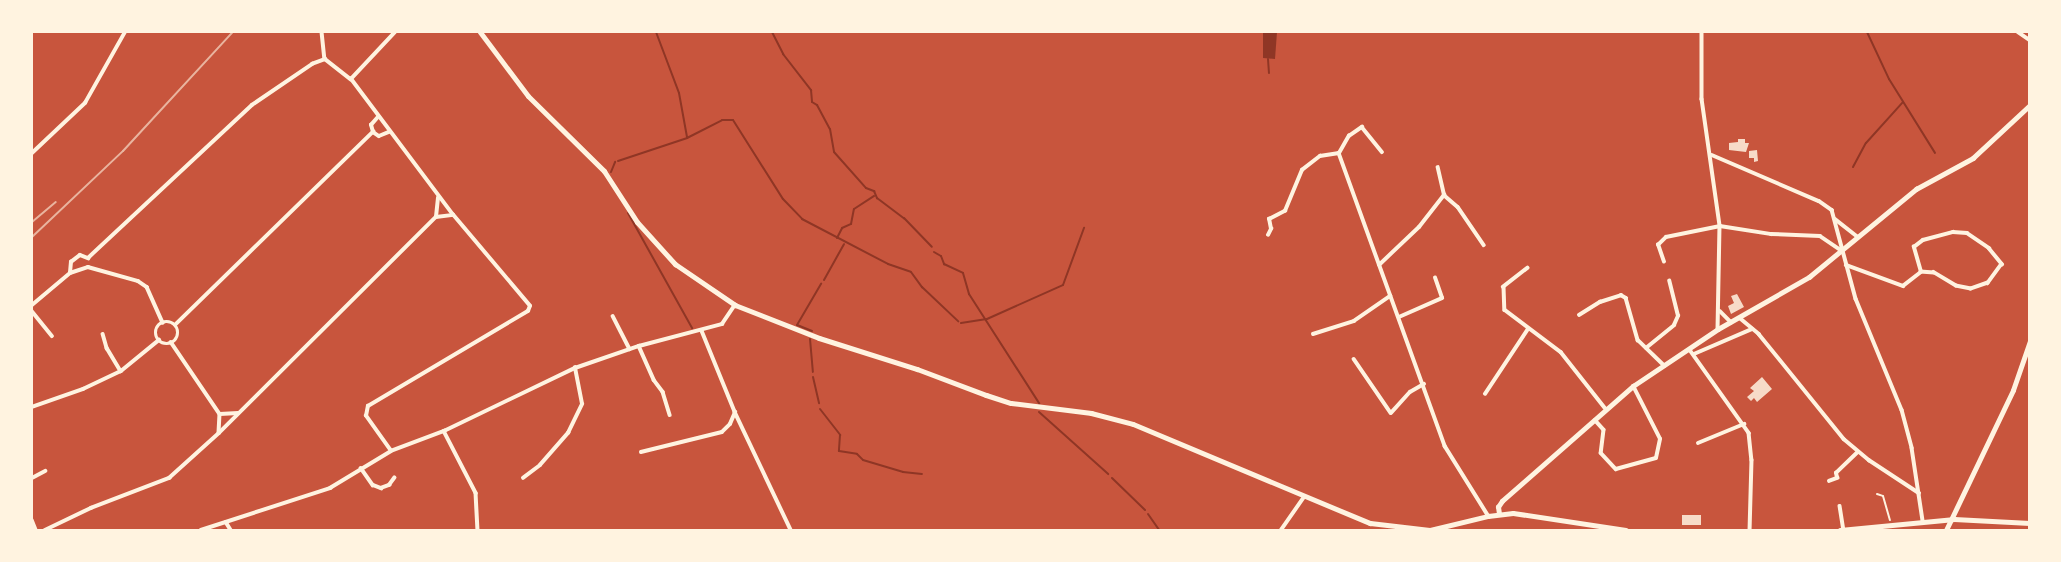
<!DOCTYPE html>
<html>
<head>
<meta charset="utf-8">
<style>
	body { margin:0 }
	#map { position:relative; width:2061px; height:562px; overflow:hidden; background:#c8553d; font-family:Overpass,sans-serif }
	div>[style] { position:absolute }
	.water>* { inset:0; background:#8f3625 }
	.stream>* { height:2px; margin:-1px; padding:0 1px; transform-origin:1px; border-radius:1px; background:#8f3625 }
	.building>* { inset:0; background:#f7dbc8; transform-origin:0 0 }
	.path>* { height:2px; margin:-1px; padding:0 1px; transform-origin:1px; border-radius:1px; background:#fff3e0 }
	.minor>* { height:3.5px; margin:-1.75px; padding:0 1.75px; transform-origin:1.75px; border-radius:1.75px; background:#fff3e0 }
	.minor>.ring { margin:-1.75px; padding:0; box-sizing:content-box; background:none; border:3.5px solid #fff3e0; border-radius:50% }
	.tertiary>* { height:3.5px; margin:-1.75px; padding:0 1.75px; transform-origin:1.75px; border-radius:1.75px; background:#fff3e0 }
	.secondary>* { height:4.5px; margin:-2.25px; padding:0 2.25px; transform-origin:2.25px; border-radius:2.25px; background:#fff3e0 }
	.primary>* { height:5px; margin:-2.5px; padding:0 2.5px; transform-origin:2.5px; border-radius:2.5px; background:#fff3e0 }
	.rail>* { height:2px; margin:-1px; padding:0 1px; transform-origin:1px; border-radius:1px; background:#e9b49f }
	span { translate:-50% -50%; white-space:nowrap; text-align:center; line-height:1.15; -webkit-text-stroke:5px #fff3e0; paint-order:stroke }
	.frame { position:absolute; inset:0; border:33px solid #fff3e0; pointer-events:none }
</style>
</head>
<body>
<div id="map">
	<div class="water">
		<div style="clip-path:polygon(1263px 32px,1277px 32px,1275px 59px,1263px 58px)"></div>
	</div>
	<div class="stream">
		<div style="left:656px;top:32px;width:65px;rotate:69.3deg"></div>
		<div style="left:679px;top:93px;width:45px;rotate:79.7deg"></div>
		<div style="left:772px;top:32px;width:25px;rotate:63deg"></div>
		<div style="left:783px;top:54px;width:46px;rotate:52.1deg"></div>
		<div style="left:811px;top:90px;width:12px;rotate:85deg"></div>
		<div style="left:812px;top:102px;width:6px;rotate:31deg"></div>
		<div style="left:817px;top:105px;width:27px;rotate:62deg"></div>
		<div style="left:830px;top:129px;width:23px;rotate:80deg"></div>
		<div style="left:834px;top:152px;width:48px;rotate:48.4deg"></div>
		<div style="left:866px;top:188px;width:9px;rotate:21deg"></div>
		<div style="left:874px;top:191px;width:8px;rotate:67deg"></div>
		<div style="left:877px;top:198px;width:34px;rotate:37deg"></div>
		<div style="left:904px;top:218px;width:40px;rotate:46deg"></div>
		<div style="left:1867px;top:32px;width:52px;rotate:64.9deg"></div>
		<div style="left:1889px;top:79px;width:87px;rotate:58.1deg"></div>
		<div style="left:1268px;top:59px;width:14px;rotate:86deg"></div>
		<div style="left:618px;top:161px;width:73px;rotate:-18.4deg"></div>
		<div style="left:687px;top:138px;width:39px;rotate:-27deg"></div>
		<div style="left:722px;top:120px;width:11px"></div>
		<div style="left:733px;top:120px;width:93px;rotate:57.7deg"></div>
		<div style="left:783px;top:199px;width:28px;rotate:46deg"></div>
		<div style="left:802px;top:219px;width:97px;rotate:27.6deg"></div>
		<div style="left:888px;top:264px;width:24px;rotate:19deg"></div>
		<div style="left:911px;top:272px;width:19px;rotate:54deg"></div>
		<div style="left:922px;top:287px;width:50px;rotate:43.4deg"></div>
		<div style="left:1853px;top:167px;width:27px;rotate:-62deg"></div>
		<div style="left:1866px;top:143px;width:55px;rotate:-47.9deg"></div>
		<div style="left:611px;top:172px;width:11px;rotate:-68deg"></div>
		<div style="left:628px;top:213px;width:132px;rotate:60.9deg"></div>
		<div style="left:837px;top:238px;width:11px;rotate:-63deg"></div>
		<div style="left:842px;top:228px;width:10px;rotate:-24deg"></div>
		<div style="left:851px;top:224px;width:15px;rotate:-79deg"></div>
		<div style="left:854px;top:209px;width:24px;rotate:-33deg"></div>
		<div style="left:934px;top:252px;width:8px;rotate:30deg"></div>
		<div style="left:941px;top:256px;width:9px;rotate:69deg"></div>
		<div style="left:944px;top:264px;width:21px;rotate:25deg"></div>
		<div style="left:963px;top:273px;width:22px;rotate:74deg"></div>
		<div style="left:969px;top:294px;width:130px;rotate:57.3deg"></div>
		<div style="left:824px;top:280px;width:41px;rotate:-60.9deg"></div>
		<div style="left:961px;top:323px;width:26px;rotate:-9deg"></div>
		<div style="left:987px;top:319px;width:83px;rotate:-24.1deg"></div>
		<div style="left:1063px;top:285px;width:61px;rotate:-69.8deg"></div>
		<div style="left:812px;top:331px;width:16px;rotate:-158deg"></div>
		<div style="left:797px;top:325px;width:48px;rotate:-59.7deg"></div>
		<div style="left:810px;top:339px;width:33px;rotate:85deg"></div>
		<div style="left:813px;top:377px;width:27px;rotate:77deg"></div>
		<div style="left:820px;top:409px;width:33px;rotate:52deg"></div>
		<div style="left:840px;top:435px;width:16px;rotate:94deg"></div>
		<div style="left:839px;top:451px;width:18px;rotate:9deg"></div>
		<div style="left:857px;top:454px;width:8px;rotate:45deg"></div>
		<div style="left:863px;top:460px;width:42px;rotate:16.7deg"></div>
		<div style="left:903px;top:472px;width:19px;rotate:6deg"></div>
		<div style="left:1039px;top:412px;width:93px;rotate:41.9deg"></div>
		<div style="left:1112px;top:478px;width:46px;rotate:44.1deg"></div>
		<div style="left:1148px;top:514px;width:19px;rotate:55deg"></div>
	</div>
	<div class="building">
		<div style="clip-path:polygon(1738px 139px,1745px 139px,1745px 143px,1749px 143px,1746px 152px,1729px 150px,1729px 143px,1738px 142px)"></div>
		<div style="clip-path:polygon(1757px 150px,1758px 161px,1754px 162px,1754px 158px,1749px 158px,1749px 151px)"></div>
		<div style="clip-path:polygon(1737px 294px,1744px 307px,1731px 314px,1728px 306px,1734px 303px,1731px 296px)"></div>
		<div style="clip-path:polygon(1762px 377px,1772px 389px,1757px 402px,1754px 398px,1751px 401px,1747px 397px,1754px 391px,1750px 388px)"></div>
		<div style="left:1701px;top:515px;width:10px;height:19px;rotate:90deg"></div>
	</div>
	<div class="path">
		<div style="left:1877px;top:494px;width:6px;rotate:18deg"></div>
		<div style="left:1883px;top:496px;width:25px;rotate:74deg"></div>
	</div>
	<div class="minor">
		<div style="left:322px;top:32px;width:27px;rotate:84deg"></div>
		<div style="left:2018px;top:32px;width:14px;rotate:34deg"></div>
		<div style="left:373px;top:132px;width:7px;rotate:34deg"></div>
		<div style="left:379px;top:136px;width:11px;rotate:-22deg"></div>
		<div style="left:32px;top:153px;width:73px;rotate:-43.3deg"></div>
		<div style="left:85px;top:103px;width:81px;rotate:-60.6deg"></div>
		<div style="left:1339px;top:153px;width:20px;rotate:-60deg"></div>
		<div style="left:1349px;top:136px;width:16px;rotate:-35deg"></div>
		<div style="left:1362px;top:127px;width:32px;rotate:51deg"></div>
		<div style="left:1444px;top:195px;width:18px;rotate:41deg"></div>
		<div style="left:1458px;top:207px;width:46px;rotate:55.6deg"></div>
		<div style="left:436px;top:217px;width:19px;rotate:-84deg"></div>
		<div style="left:1835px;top:219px;width:28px;rotate:38deg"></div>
		<div style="left:1268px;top:235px;width:7px;rotate:-63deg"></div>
		<div style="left:1271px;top:229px;width:10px;rotate:-101deg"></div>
		<div style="left:1269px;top:219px;width:18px;rotate:-27deg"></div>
		<div style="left:1285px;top:211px;width:44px;rotate:-67.5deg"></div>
		<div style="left:1302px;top:170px;width:23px;rotate:-38deg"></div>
		<div style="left:1320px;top:156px;width:19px;rotate:-9deg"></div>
		<div style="left:1339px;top:153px;width:312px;rotate:70.1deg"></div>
		<div style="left:1445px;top:446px;width:81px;rotate:58.1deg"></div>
		<div style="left:1664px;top:262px;width:18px;rotate:-109deg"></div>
		<div style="left:1658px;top:245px;width:11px;rotate:-45deg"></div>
		<div style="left:1666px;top:237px;width:55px;rotate:-11.5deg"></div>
		<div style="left:1720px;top:226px;width:52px;rotate:8.9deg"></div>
		<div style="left:1771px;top:234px;width:49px;rotate:2.3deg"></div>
		<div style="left:1820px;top:236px;width:27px;rotate:34deg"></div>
		<div style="left:1379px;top:265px;width:55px;rotate:-43.5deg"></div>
		<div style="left:1419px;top:227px;width:41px;rotate:-52deg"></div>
		<div style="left:1444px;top:195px;width:28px;rotate:-103deg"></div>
		<div style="left:1846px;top:265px;width:61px;rotate:20.2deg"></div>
		<div style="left:1903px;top:286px;width:23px;rotate:-38deg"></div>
		<div style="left:1921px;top:272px;width:26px;rotate:-106deg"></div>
		<div style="left:1914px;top:247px;width:11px;rotate:-38deg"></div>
		<div style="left:1923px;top:240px;width:31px;rotate:-15deg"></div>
		<div style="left:1953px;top:232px;width:14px;rotate:4deg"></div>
		<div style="left:1967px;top:233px;width:27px;rotate:34deg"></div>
		<div style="left:1989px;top:248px;width:21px;rotate:51deg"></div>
		<div style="left:2002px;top:264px;width:24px;rotate:126deg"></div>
		<div style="left:1988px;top:283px;width:18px;rotate:161deg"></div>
		<div style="left:1971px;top:289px;width:15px;rotate:-169deg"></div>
		<div style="left:1956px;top:286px;width:26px;rotate:-149deg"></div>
		<div style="left:1934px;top:273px;width:13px;rotate:-176deg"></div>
		<div style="left:1528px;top:268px;width:31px;rotate:142deg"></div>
		<div style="left:1504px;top:287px;width:23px;rotate:88deg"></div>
		<div style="left:1505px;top:310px;width:70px;rotate:36.9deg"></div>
		<div style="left:1561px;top:352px;width:71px;rotate:51.8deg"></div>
		<div style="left:70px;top:273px;width:19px;rotate:-18deg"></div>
		<div style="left:88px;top:267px;width:52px;rotate:15.6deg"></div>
		<div style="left:138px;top:281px;width:11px;rotate:34deg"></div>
		<div style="left:147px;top:287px;width:39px;rotate:66deg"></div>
		<div style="left:32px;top:305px;width:50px;rotate:-40.1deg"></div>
		<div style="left:70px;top:273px;width:11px;rotate:-85deg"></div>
		<div style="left:71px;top:262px;width:11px;rotate:-38deg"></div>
		<div style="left:80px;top:255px;width:9px;rotate:21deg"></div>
		<div style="left:88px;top:258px;width:224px;rotate:-43deg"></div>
		<div style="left:252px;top:105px;width:73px;rotate:-34.3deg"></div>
		<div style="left:312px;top:64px;width:14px;rotate:-21deg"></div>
		<div style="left:325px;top:59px;width:33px;rotate:38deg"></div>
		<div style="left:32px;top:311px;width:32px;rotate:51deg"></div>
		<div style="left:1579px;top:315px;width:25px;rotate:-32deg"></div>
		<div style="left:1600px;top:302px;width:22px;rotate:-18deg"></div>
		<div style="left:1621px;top:295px;width:6px;rotate:31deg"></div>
		<div style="left:1626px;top:298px;width:44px;rotate:74.1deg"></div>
		<div style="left:1638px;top:340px;width:37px;rotate:44deg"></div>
		<div style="left:613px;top:316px;width:37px;rotate:63deg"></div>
		<div style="left:1399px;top:317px;width:47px;rotate:-23.8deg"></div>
		<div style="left:1442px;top:298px;width:21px;rotate:-109deg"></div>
		<div style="left:1740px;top:318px;width:25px;rotate:40deg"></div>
		<div style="left:1759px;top:334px;width:135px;rotate:51deg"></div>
		<div style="left:1844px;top:439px;width:33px;rotate:40deg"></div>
		<div style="left:1869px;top:460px;width:60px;rotate:33.4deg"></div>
		<div class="ring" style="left:156px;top:322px;width:18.5px;height:18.5px"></div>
		<div style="left:175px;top:325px;width:277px;rotate:-44.3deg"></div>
		<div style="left:373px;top:132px;width:7px;rotate:-106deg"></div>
		<div style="left:371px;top:125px;width:11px;rotate:-49deg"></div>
		<div style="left:103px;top:334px;width:15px;rotate:74deg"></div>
		<div style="left:107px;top:348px;width:27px;rotate:59deg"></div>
		<div style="left:1313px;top:334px;width:43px;rotate:-17.6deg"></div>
		<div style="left:1354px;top:321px;width:44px;rotate:-34.8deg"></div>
		<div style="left:171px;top:342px;width:87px;rotate:55.8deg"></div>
		<div style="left:220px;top:414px;width:19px;rotate:93deg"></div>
		<div style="left:639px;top:346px;width:37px;rotate:66deg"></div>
		<div style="left:654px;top:380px;width:15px;rotate:53deg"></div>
		<div style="left:663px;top:392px;width:24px;rotate:73deg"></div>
		<div style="left:1646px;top:348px;width:36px;rotate:-39deg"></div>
		<div style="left:1674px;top:325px;width:10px;rotate:-66deg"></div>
		<div style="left:1678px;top:316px;width:36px;rotate:-104deg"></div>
		<div style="left:1690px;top:350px;width:102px;rotate:54.6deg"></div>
		<div style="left:1749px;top:433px;width:27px;rotate:84deg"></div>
		<div style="left:1752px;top:460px;width:70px;rotate:91.6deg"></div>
		<div style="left:1694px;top:354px;width:63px;rotate:-23.3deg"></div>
		<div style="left:1354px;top:359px;width:65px;rotate:55.6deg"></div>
		<div style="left:1391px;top:413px;width:28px;rotate:-48deg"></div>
		<div style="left:1410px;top:392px;width:16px;rotate:-30deg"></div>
		<div style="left:1485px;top:394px;width:78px;rotate:-56.5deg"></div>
		<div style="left:32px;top:407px;width:54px;rotate:-19.4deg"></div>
		<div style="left:83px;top:389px;width:42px;rotate:-25.3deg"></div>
		<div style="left:121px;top:371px;width:49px;rotate:-39.2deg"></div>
		<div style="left:220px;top:414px;width:18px;rotate:-3deg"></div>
		<div style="left:1595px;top:420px;width:13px;rotate:48deg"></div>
		<div style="left:1604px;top:430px;width:23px;rotate:97deg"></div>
		<div style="left:1601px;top:453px;width:22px;rotate:47deg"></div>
		<div style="left:1616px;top:469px;width:41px;rotate:-15.4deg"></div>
		<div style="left:1656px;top:458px;width:19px;rotate:-78deg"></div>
		<div style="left:1660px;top:439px;width:59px;rotate:-117deg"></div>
		<div style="left:444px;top:431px;width:70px;rotate:62.7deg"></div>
		<div style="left:476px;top:493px;width:37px;rotate:87deg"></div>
		<div style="left:1698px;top:443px;width:50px;rotate:-22.4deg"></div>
		<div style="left:391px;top:451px;width:43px;rotate:-125.5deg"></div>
		<div style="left:366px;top:416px;width:10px;rotate:-79deg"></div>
		<div style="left:368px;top:406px;width:186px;rotate:-30.7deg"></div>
		<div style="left:528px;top:311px;width:5px;rotate:-68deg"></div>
		<div style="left:530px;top:306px;width:119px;rotate:-130.2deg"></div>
		<div style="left:453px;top:215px;width:170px;rotate:-126.9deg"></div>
		<div style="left:351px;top:79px;width:64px;rotate:-46.9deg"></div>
		<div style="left:641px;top:452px;width:83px;rotate:-13.9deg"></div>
		<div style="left:722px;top:432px;width:11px;rotate:-45deg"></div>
		<div style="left:730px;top:424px;width:13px;rotate:-67deg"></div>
		<div style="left:361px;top:468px;width:21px;rotate:55deg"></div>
		<div style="left:373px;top:485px;width:9px;rotate:21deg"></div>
		<div style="left:381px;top:488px;width:9px;rotate:-21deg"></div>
		<div style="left:389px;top:485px;width:9px;rotate:-54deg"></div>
		<div style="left:32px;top:478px;width:15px;rotate:-28deg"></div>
		<div style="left:523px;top:478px;width:21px;rotate:-37deg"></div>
		<div style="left:540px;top:465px;width:43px;rotate:-48.8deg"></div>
		<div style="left:568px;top:433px;width:32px;rotate:-64deg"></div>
		<div style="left:582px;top:404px;width:37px;rotate:-101deg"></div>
		<div style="left:1829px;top:481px;width:9px;rotate:-21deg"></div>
		<div style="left:1837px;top:478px;width:5px;rotate:-101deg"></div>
		<div style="left:1836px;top:473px;width:30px;rotate:-44deg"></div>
		<div style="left:1840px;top:506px;width:24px;rotate:81deg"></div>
		<div style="left:32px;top:520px;width:11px;rotate:68deg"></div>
		<div style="left:226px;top:522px;width:9px;rotate:58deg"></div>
		<div style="left:45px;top:530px;width:51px;rotate:-25.6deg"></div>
		<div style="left:91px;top:508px;width:84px;rotate:-21deg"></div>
		<div style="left:169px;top:478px;width:67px;rotate:-42deg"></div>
		<div style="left:219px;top:433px;width:306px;rotate:-44.9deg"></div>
		<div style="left:436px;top:217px;width:17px;rotate:-7deg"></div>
		<div style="left:1281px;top:530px;width:40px;rotate:-55.1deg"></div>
	</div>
	<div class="tertiary">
		<div style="left:1702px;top:32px;width:67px;rotate:90deg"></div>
		<div style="left:1702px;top:99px;width:128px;rotate:81.9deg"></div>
		<div style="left:1720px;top:226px;width:103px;rotate:91.1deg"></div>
		<div style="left:1712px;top:155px;width:116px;rotate:23.3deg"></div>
		<div style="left:1819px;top:201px;width:16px;rotate:35deg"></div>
		<div style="left:1832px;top:210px;width:92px;rotate:74.9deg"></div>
		<div style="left:1856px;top:299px;width:120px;rotate:67.5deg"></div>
		<div style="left:1902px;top:410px;width:39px;rotate:75deg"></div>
		<div style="left:1912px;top:448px;width:74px;rotate:81.4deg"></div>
		<div style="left:1720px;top:311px;width:16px;rotate:45deg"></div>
		<div style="left:702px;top:331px;width:87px;rotate:67.8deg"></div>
		<div style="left:735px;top:412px;width:131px;rotate:64.6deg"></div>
		<div style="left:201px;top:530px;width:136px;rotate:-18deg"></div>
		<div style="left:330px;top:488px;width:71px;rotate:-31.2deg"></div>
		<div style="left:391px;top:451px;width:57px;rotate:-20.7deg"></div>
		<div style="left:444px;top:431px;width:145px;rotate:-25.7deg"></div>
		<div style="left:575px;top:368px;width:68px;rotate:-19deg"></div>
		<div style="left:639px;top:346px;width:86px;rotate:-14.8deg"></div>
		<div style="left:722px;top:324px;width:23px;rotate:-56deg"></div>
	</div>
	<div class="secondary">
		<div style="left:1499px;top:514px;width:7px;rotate:-98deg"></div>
		<div style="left:1498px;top:507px;width:7px;rotate:-56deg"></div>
		<div style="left:1502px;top:501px;width:174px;rotate:-41.3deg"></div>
		<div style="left:1633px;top:386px;width:102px;rotate:-33.8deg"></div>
		<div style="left:1718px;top:329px;width:105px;rotate:-29.7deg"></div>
		<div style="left:1809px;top:277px;width:139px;rotate:-39.4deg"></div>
		<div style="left:1916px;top:189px;width:65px;rotate:-28.5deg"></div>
		<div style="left:1973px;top:158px;width:78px;rotate:-42.9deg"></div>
	</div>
	<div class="primary">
		<div style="left:480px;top:32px;width:80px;rotate:53.1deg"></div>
		<div style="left:528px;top:96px;width:107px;rotate:44.6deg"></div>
		<div style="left:604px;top:171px;width:61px;rotate:57.1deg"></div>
		<div style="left:637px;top:222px;width:57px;rotate:47.9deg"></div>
		<div style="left:675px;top:264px;width:73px;rotate:34.3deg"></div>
		<div style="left:735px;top:305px;width:90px;rotate:21.4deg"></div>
		<div style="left:819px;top:338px;width:103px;rotate:17.6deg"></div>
		<div style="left:917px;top:369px;width:74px;rotate:20.6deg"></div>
		<div style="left:986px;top:395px;width:26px;rotate:18deg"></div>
		<div style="left:1011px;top:403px;width:81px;rotate:7.1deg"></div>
		<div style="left:1091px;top:413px;width:43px;rotate:14.7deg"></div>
		<div style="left:1133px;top:424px;width:257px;rotate:22.7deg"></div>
		<div style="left:1370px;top:523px;width:60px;rotate:6.7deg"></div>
		<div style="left:1430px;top:530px;width:60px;rotate:-13.6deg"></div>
		<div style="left:1488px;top:516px;width:25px;rotate:-7deg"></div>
		<div style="left:1513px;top:513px;width:114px;rotate:8.6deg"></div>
		<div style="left:1840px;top:530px;width:115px;rotate:-5.5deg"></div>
		<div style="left:1954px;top:519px;width:76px;rotate:3deg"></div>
		<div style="left:1946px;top:530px;width:155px;rotate:-64.4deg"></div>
		<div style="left:2013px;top:390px;width:52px;rotate:-70.9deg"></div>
	</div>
	<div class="rail">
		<div style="left:32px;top:222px;width:31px;rotate:-40deg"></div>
		<div style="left:32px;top:237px;width:125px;rotate:-43.4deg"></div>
		<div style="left:123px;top:151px;width:162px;rotate:-47.3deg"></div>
	</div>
	<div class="frame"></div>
</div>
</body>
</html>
